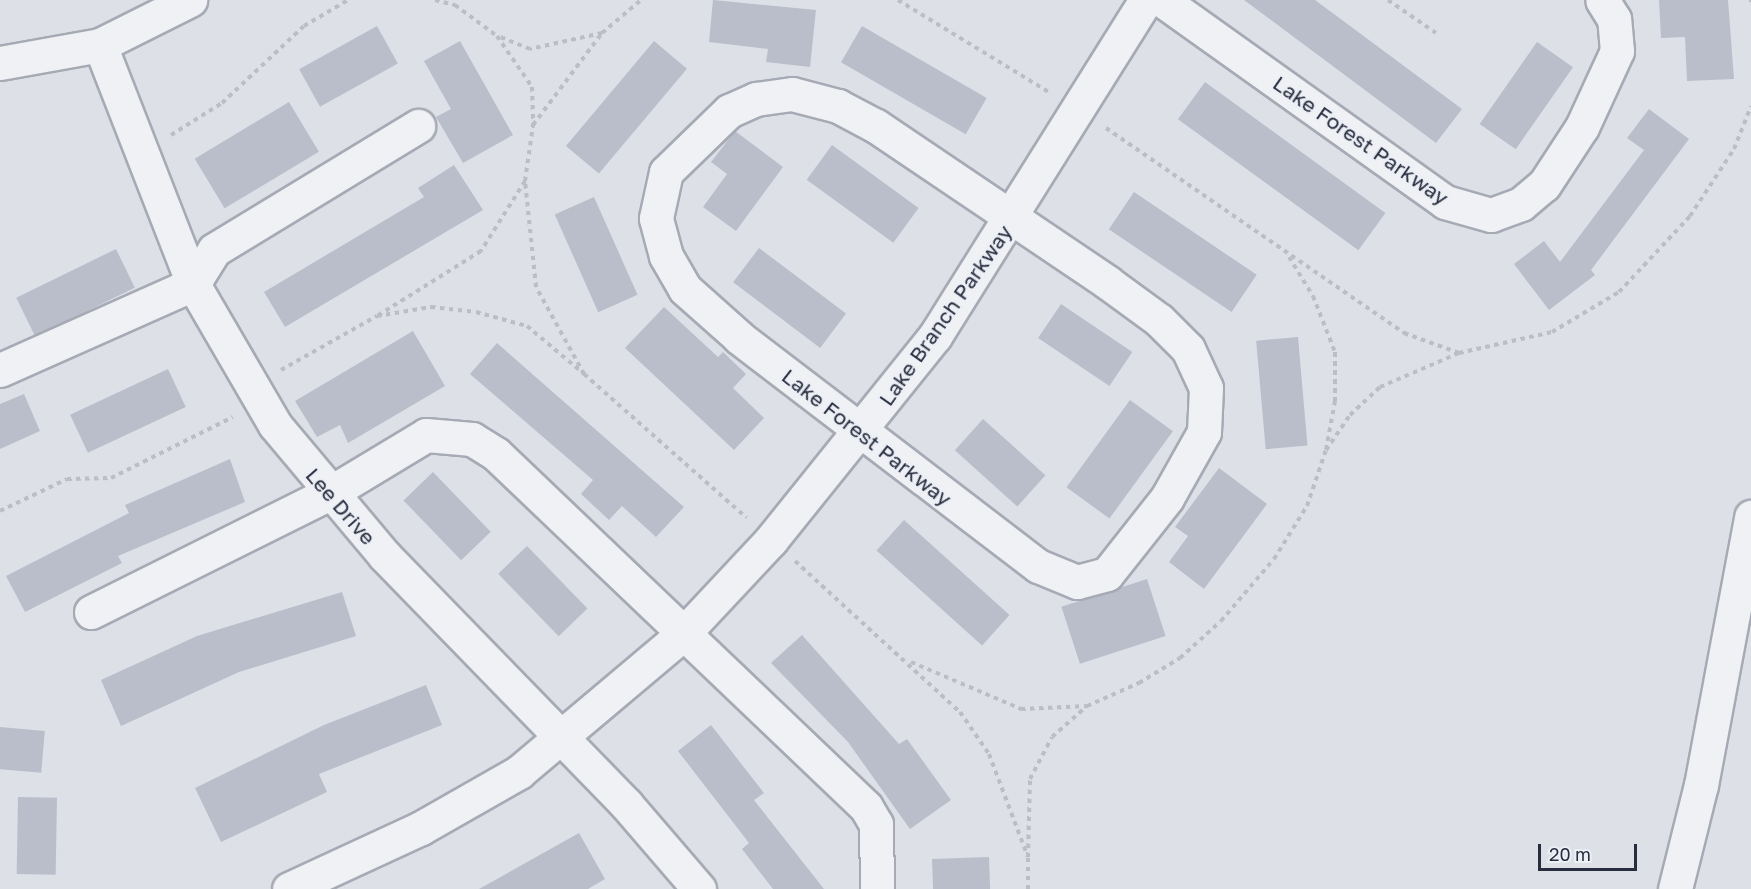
<!DOCTYPE html>
<html>
<head>
<meta charset="utf-8">
<style>
	body { margin:0 }
	#map { position:relative; width:1751px; height:889px; overflow:hidden; background:#dde0e7; font-family:"Golos Text",sans-serif }
	div>[style] { position:absolute }
	.building>* { inset:0; background:#babeca; transform-origin:0 0 }
	.path>* { height:4px; margin-top:-2px; transform-origin:0; background:repeating-linear-gradient(90deg,#bcbec5 0 4.5px,transparent 0 9px) }
	.roads { filter:drop-shadow(2px 0 #a6aab4) drop-shadow(-2px 0 #a6aab4) drop-shadow(0 2px #a6aab4) drop-shadow(0 -2px #a6aab4) }
	.minor>* { height:33px; margin:-16.5px; padding:0 16.5px; transform-origin:16.5px; border-radius:16.5px; background:#f0f1f5 }
	span { translate:-50% -50%; white-space:nowrap; text-align:center; line-height:1.15; -webkit-text-stroke:4.5px #eceff5; paint-order:stroke }
	.street-label { font-size:21px; color:#272c3e }
	.scale { position:absolute; left:1538px; top:844px; width:99px; height:27px; box-sizing:border-box; border:3px solid #272c3e; border-top:0; padding-left:8px; font-size:18px; line-height:21px; white-space:nowrap; color:#272c3e; -webkit-text-stroke:4px #eceff5; paint-order:stroke }
</style>
</head>
<body>
<div id="map">
	<div class="building">
		<div style="clip-path:polygon(713px 0,816px 10px,810px 67px,766px 62px,768px 49px,709px 42px)"></div>
		<div style="clip-path:polygon(1244px 0,1315px 0,1462px 109px,1436px 143px)"></div>
		<div style="clip-path:polygon(1659px 0,1728px 0,1734px 79px,1687px 81px,1685px 37px,1661px 38px)"></div>
		<div style="left:377px;top:26px;width:43px;height:89px;rotate:61deg"></div>
		<div style="left:862px;top:26px;width:144px;height:42px;rotate:30deg"></div>
		<div style="clip-path:polygon(460px 41px,513px 135px,463px 163px,436px 117px,451px 109px,424px 61px)"></div>
		<div style="left:654px;top:41px;width:43px;height:137px;rotate:40deg"></div>
		<div style="left:1537px;top:42px;width:44px;height:100px;rotate:35deg"></div>
		<div style="left:1205px;top:82px;width:223px;height:46px;rotate:36deg"></div>
		<div style="left:289px;top:102px;width:58px;height:110px;rotate:59deg"></div>
		<div style="clip-path:polygon(1649px 109px,1689px 139px,1591px 270px,1595px 275px,1549px 310px,1514px 264px,1544px 241px,1560px 262px,1644px 150px,1627px 138px)"></div>
		<div style="clip-path:polygon(735px 131px,783px 167px,736px 231px,703px 207px,727px 174px,711px 162px)"></div>
		<div style="left:832px;top:145px;width:107px;height:43px;rotate:36deg"></div>
		<div style="clip-path:polygon(454px 165px,483px 210px,285px 327px,264px 292px,424px 197px,418px 188px)"></div>
		<div style="left:1134px;top:192px;width:148px;height:45px;rotate:34deg"></div>
		<div style="left:594px;top:197px;width:107px;height:43px;rotate:66deg"></div>
		<div style="left:759px;top:248px;width:109px;height:43px;rotate:37deg"></div>
		<div style="left:116px;top:249px;width:43px;height:111px;rotate:64deg"></div>
		<div style="left:1061px;top:304px;width:86px;height:41px;rotate:34deg"></div>
		<div style="clip-path:polygon(664px 307px,718px 357px,723px 352px,746px 374px,733px 388px,764px 418px,734px 450px,625px 348px)"></div>
		<div style="clip-path:polygon(413px 331px,445px 386px,348px 443px,340px 425px,317px 437px,295px 401px)"></div>
		<div style="left:1298px;top:337px;width:109px;height:42px;rotate:85deg"></div>
		<div style="clip-path:polygon(497px 343px,684px 507px,656px 537px,622px 506px,609px 520px,581px 494px,593px 480px,470px 374px)"></div>
		<div style="left:168px;top:369px;width:42px;height:108px;rotate:65deg"></div>
		<div style="clip-path:polygon(24px 394px,40px 431px,0 449px,0 404px)"></div>
		<div style="left:1130px;top:400px;width:53px;height:108px;rotate:36deg"></div>
		<div style="left:983px;top:419px;width:84px;height:42px;rotate:42deg"></div>
		<div style="clip-path:polygon(230px 459px,245px 502px,118px 556px,122px 563px,25px 612px,6px 576px,129px 513px,125px 505px)"></div>
		<div style="clip-path:polygon(1219px 468px,1267px 504px,1204px 589px,1169px 562px,1188px 536px,1175px 527px)"></div>
		<div style="left:433px;top:472px;width:83px;height:41px;rotate:46deg"></div>
		<div style="left:904px;top:520px;width:142px;height:41px;rotate:42deg"></div>
		<div style="left:527px;top:546px;width:87px;height:40px;rotate:46deg"></div>
		<div style="left:1147px;top:579px;width:60px;height:90px;rotate:72deg"></div>
		<div style="clip-path:polygon(342px 592px,356px 636px,239px 672px,121px 726px,101px 680px,197px 636px)"></div>
		<div style="clip-path:polygon(802px 635px,899px 744px,907px 739px,951px 800px,910px 829px,848px 742px,771px 663px)"></div>
		<div style="clip-path:polygon(426px 685px,442px 725px,319px 774px,327px 792px,221px 842px,195px 788px,324px 725px)"></div>
		<div style="clip-path:polygon(711px 725px,764px 793px,754px 800px,824px 889px,773px 889px,742px 849px,749px 843px,678px 751px)"></div>
		<div style="left:0;top:727px;width:45px;height:42px;rotate:5deg"></div>
		<div style="left:18px;top:797px;width:39px;height:77px;rotate:1deg"></div>
		<div style="clip-path:polygon(579px 833px,605px 879px,588px 889px,479px 889px)"></div>
		<div style="left:989px;top:857px;width:32px;height:57px;rotate:88deg"></div>
	</div>
	<div class="path">
		<div style="left:435px;top:0;width:21px;rotate:14deg"></div>
		<div style="left:455px;top:5px;width:52px;rotate:36.4deg"></div>
		<div style="left:898px;top:0;width:177px;rotate:31.4deg"></div>
		<div style="left:1388px;top:0;width:58px;rotate:34.5deg"></div>
		<div style="left:1751px;top:0;width:2px;rotate:90deg"></div>
		<div style="left:602px;top:33px;width:74px;rotate:167.5deg"></div>
		<div style="left:530px;top:49px;width:35px;rotate:-158deg"></div>
		<div style="left:497px;top:36px;width:62px;rotate:55.5deg"></div>
		<div style="left:532px;top:87px;width:38px;rotate:88deg"></div>
		<div style="left:533px;top:125px;width:115px;rotate:-53.1deg"></div>
		<div style="left:602px;top:33px;width:51px;rotate:-40.2deg"></div>
		<div style="left:1106px;top:128px;width:362px;rotate:34.5deg"></div>
		<div style="left:1404px;top:333px;width:59px;rotate:20deg"></div>
		<div style="left:1459px;top:353px;width:95px;rotate:-12.7deg"></div>
		<div style="left:1552px;top:332px;width:78px;rotate:-30.8deg"></div>
		<div style="left:1619px;top:292px;width:104px;rotate:-46.9deg"></div>
		<div style="left:1690px;top:216px;width:80px;rotate:-56.7deg"></div>
		<div style="left:1734px;top:149px;width:46px;rotate:-68.4deg"></div>
		<div style="left:171px;top:135px;width:60px;rotate:-32.1deg"></div>
		<div style="left:222px;top:103px;width:112px;rotate:-43.2deg"></div>
		<div style="left:304px;top:26px;width:51px;rotate:-30.6deg"></div>
		<div style="left:525px;top:181px;width:83px;rotate:122.2deg"></div>
		<div style="left:481px;top:251px;width:123px;rotate:148deg"></div>
		<div style="left:377px;top:316px;width:55px;rotate:-9.5deg"></div>
		<div style="left:431px;top:307px;width:45px;rotate:6.3deg"></div>
		<div style="left:476px;top:312px;width:53px;rotate:15.4deg"></div>
		<div style="left:527px;top:326px;width:75px;rotate:40.1deg"></div>
		<div style="left:584px;top:374px;width:99px;rotate:-118.9deg"></div>
		<div style="left:536px;top:287px;width:107px;rotate:-95.9deg"></div>
		<div style="left:525px;top:181px;width:57px;rotate:-81.9deg"></div>
		<div style="left:1289px;top:257px;width:46px;rotate:58.4deg"></div>
		<div style="left:1313px;top:296px;width:60px;rotate:68.6deg"></div>
		<div style="left:1335px;top:352px;width:49px;rotate:90deg"></div>
		<div style="left:1335px;top:401px;width:50px;rotate:100.4deg"></div>
		<div style="left:1326px;top:450px;width:42px;rotate:-55.6deg"></div>
		<div style="left:1350px;top:415px;width:41px;rotate:-43deg"></div>
		<div style="left:1380px;top:387px;width:86px;rotate:-23.3deg"></div>
		<div style="left:281px;top:370px;width:110px;rotate:-29.4deg"></div>
		<div style="left:584px;top:374px;width:217px;rotate:41.5deg"></div>
		<div style="left:0;top:511px;width:74px;rotate:-25.5deg"></div>
		<div style="left:67px;top:479px;width:44px;rotate:-1.3deg"></div>
		<div style="left:111px;top:478px;width:136px;rotate:-26.6deg"></div>
		<div style="left:795px;top:561px;width:224px;rotate:42.5deg"></div>
		<div style="left:960px;top:712px;width:51px;rotate:55.4deg"></div>
		<div style="left:989px;top:754px;width:110px;rotate:69.3deg"></div>
		<div style="left:1028px;top:857px;width:78px;rotate:-88.5deg"></div>
		<div style="left:1030px;top:779px;width:47px;rotate:-62.4deg"></div>
		<div style="left:1052px;top:737px;width:47px;rotate:-41.5deg"></div>
		<div style="left:911px;top:662px;width:120px;rotate:23.1deg"></div>
		<div style="left:1021px;top:709px;width:66px;rotate:-2.6deg"></div>
		<div style="left:1087px;top:706px;width:57px;rotate:-23.9deg"></div>
		<div style="left:1139px;top:683px;width:48px;rotate:-31.4deg"></div>
		<div style="left:1180px;top:658px;width:55px;rotate:-42.1deg"></div>
		<div style="left:1221px;top:621px;width:82px;rotate:-49.5deg"></div>
		<div style="left:1274px;top:559px;width:62px;rotate:-58.1deg"></div>
		<div style="left:1307px;top:506px;width:59px;rotate:-71.3deg"></div>
		<div style="left:1028px;top:889px;width:32px;rotate:-90deg"></div>
	</div>
	<div class="roads">
		<div class="minor">
			<div style="left:1162px;top:0;width:348px;rotate:35.5deg"></div>
			<div style="left:1445px;top:202px;width:48px;rotate:15.8deg"></div>
			<div style="left:1491px;top:215px;width:32px;rotate:-20deg"></div>
			<div style="left:1521px;top:204px;width:30px;rotate:-40deg"></div>
			<div style="left:1544px;top:185px;width:69px;rotate:-56.8deg"></div>
			<div style="left:1582px;top:127px;width:84px;rotate:-65.3deg"></div>
			<div style="left:1617px;top:51px;width:32px;rotate:-95deg"></div>
			<div style="left:1614px;top:19px;width:22px;rotate:-122deg"></div>
			<div style="left:100px;top:45px;width:256px;rotate:68.7deg"></div>
			<div style="left:193px;top:284px;width:163px;rotate:59.8deg"></div>
			<div style="left:275px;top:425px;width:171px;rotate:50deg"></div>
			<div style="left:385px;top:556px;width:346px;rotate:45.8deg"></div>
			<div style="left:626px;top:804px;width:112px;rotate:49.3deg"></div>
			<div style="left:0;top:63px;width:102px;rotate:-10.2deg"></div>
			<div style="left:100px;top:45px;width:101px;rotate:-26.6deg"></div>
			<div style="left:792px;top:94px;width:48px;rotate:14.6deg"></div>
			<div style="left:838px;top:106px;width:43px;rotate:27.8deg"></div>
			<div style="left:876px;top:126px;width:279px;rotate:34deg"></div>
			<div style="left:1107px;top:282px;width:64px;rotate:36.2deg"></div>
			<div style="left:1159px;top:320px;width:41px;rotate:45deg"></div>
			<div style="left:1188px;top:349px;width:43px;rotate:65.2deg"></div>
			<div style="left:1206px;top:388px;width:44px;rotate:92.6deg"></div>
			<div style="left:1204px;top:432px;width:76px;rotate:119.3deg"></div>
			<div style="left:1167px;top:498px;width:97px;rotate:128.3deg"></div>
			<div style="left:1107px;top:574px;width:31px;rotate:165deg"></div>
			<div style="left:1077px;top:582px;width:42px;rotate:-157.7deg"></div>
			<div style="left:1038px;top:566px;width:377px;rotate:-142.6deg"></div>
			<div style="left:739px;top:337px;width:72px;rotate:-138.4deg"></div>
			<div style="left:685px;top:289px;width:38px;rotate:-120deg"></div>
			<div style="left:666px;top:256px;width:39px;rotate:-105deg"></div>
			<div style="left:656px;top:218px;width:47px;rotate:-77.7deg"></div>
			<div style="left:666px;top:172px;width:88px;rotate:-44.1deg"></div>
			<div style="left:729px;top:111px;width:30px;rotate:-24deg"></div>
			<div style="left:756px;top:99px;width:36px;rotate:-8deg"></div>
			<div style="left:0;top:370px;width:211px;rotate:-24deg"></div>
			<div style="left:193px;top:284px;width:40px;rotate:-58deg"></div>
			<div style="left:214px;top:250px;width:239px;rotate:-31.3deg"></div>
			<div style="left:91px;top:612px;width:267px;rotate:-26.5deg"></div>
			<div style="left:330px;top:493px;width:112px;rotate:-31.1deg"></div>
			<div style="left:426px;top:435px;width:46px;rotate:5deg"></div>
			<div style="left:472px;top:439px;width:28px;rotate:32deg"></div>
			<div style="left:496px;top:454px;width:511px;rotate:43.65deg"></div>
			<div style="left:866px;top:807px;width:20px;rotate:60deg"></div>
			<div style="left:876px;top:824px;width:65px;rotate:89.1deg"></div>
			<div style="left:289px;top:889px;width:145px;rotate:-24.8deg"></div>
			<div style="left:421px;top:828px;width:113px;rotate:-29.7deg"></div>
			<div style="left:519px;top:772px;width:217px;rotate:-40.1deg"></div>
			<div style="left:685px;top:632px;width:126px;rotate:-46.9deg"></div>
			<div style="left:771px;top:540px;width:262px;rotate:-51.2deg"></div>
			<div style="left:935px;top:336px;width:397px;rotate:-57.9deg"></div>
			<div style="left:1675px;top:889px;width:107px;rotate:-76deg"></div>
			<div style="left:1701px;top:785px;width:273px;rotate:-79.4deg"></div>
		</div>
	</div>
	<div class="street-label">
		<span style="left:1361px;top:140px;rotate:35deg">Lake Forest Parkway</span>
		<span style="left:945px;top:315px;rotate:-55deg">Lake Branch Parkway</span>
		<span style="left:867px;top:437px;rotate:38deg">Lake Forest Parkway</span>
		<span style="left:341px;top:506px;rotate:49deg">Lee Drive</span>
	</div>
	<div class="scale">20 m</div>
</div>
</body>
</html>
